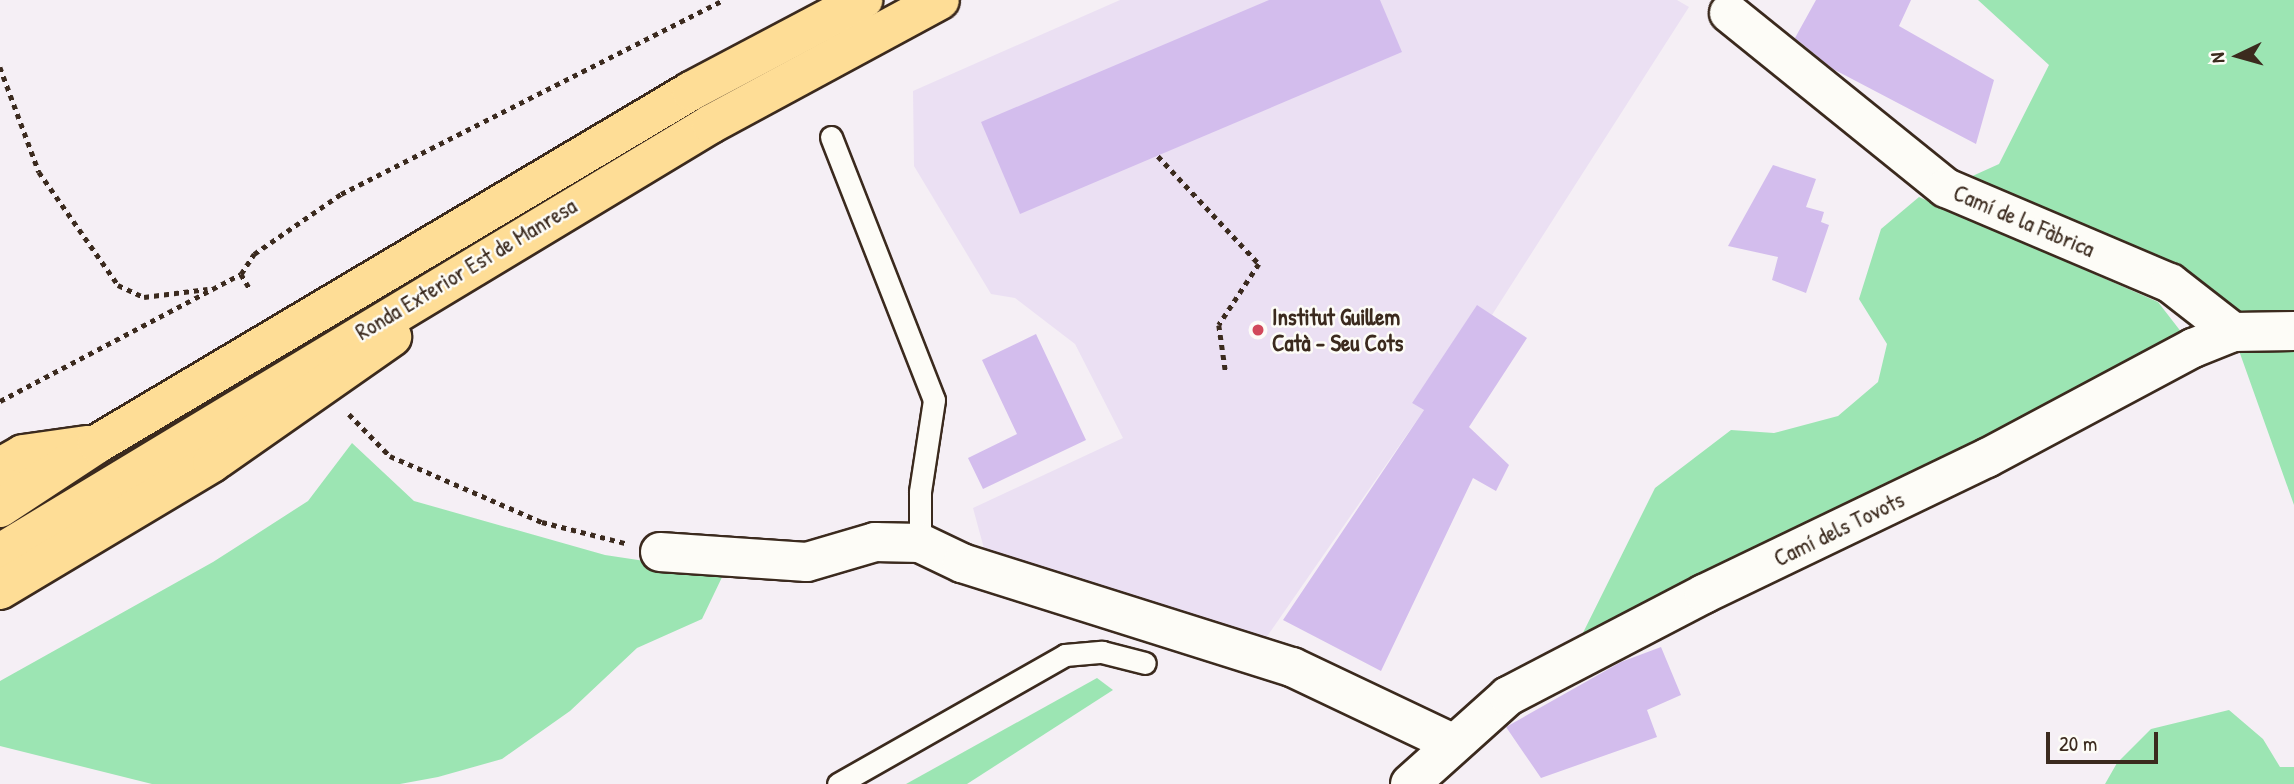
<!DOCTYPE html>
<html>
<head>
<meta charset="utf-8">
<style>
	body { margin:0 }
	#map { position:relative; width:2294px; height:784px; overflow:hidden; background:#f5eff5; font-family:"Patrick Hand",sans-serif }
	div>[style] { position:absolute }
	.built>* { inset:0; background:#ebe0f3 }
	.green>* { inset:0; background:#9ce5b3 }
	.building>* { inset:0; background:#d3bded }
	.path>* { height:4.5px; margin-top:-2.25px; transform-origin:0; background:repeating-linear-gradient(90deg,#3b2a1e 0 5px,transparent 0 10px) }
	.roads { filter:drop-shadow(2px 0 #3b2a1e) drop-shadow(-2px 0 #3b2a1e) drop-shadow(0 2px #3b2a1e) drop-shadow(0 -2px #3b2a1e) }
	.lane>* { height:21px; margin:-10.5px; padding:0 10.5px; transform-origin:10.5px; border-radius:10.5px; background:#fdfcf7 }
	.street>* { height:38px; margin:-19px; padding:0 19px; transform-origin:19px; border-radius:19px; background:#fdfcf7 }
	.highway>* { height:38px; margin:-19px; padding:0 19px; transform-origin:19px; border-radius:19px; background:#fedd96 }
	.dots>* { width:19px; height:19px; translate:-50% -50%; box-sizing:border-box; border:4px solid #fdfcf7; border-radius:50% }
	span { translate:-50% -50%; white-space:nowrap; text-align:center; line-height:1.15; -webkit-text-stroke:5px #fdfcf7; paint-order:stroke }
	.street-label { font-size:23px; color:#3b2a1e }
	.poi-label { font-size:23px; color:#3b2a1e; font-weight:700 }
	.left { translate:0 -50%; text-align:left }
	.north { position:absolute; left:2203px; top:21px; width:70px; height:70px; -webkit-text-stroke:5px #fdfcf7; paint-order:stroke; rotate:265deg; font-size:19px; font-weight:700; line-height:28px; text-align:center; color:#3b2a1e }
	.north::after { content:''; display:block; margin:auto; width:24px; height:32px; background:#3b2a1e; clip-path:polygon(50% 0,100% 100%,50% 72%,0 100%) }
	.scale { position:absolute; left:2046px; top:732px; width:112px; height:32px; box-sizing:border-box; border:4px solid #3b2a1e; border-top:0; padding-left:9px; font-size:21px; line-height:24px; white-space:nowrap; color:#3b2a1e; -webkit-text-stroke:5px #fdfcf7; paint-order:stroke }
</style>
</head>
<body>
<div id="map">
	<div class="built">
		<div style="clip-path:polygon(1120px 0,1677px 0,1689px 7px,1492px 315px,1477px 306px,1412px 403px,1424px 410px,1259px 648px,986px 556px,973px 508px,1123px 438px,1075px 344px,1015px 298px,991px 294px,914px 166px,913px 91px)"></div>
	</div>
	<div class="green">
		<div style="clip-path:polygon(1978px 0,2294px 0,2294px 505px,2232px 331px,1946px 188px,1999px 164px,2049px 65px)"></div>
		<div style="clip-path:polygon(1919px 197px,2158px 302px,2182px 333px,1567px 665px,1655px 488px,1731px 430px,1774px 433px,1838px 416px,1878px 382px,1887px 344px,1859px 299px,1881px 229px)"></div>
		<div style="clip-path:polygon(352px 443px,414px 501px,605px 555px,724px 573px,702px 619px,637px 648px,570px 711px,502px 759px,438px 777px,400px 784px,152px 784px,0 746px,0 681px,213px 562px,308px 501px)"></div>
		<div style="clip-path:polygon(1097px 678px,1113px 690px,967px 784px,906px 784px)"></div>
		<div style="clip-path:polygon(2229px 710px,2263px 739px,2280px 767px,2294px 767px,2294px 784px,2105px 784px,2117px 763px,2151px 729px)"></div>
	</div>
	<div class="building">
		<div style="clip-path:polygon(1269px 0,1380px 0,1402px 52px,1020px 214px,981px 122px)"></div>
		<div style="clip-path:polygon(1816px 0,1911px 0,1899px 26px,1994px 80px,1976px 144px,1833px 69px,1795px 38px)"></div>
		<div style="clip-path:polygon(1773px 165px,1816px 179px,1806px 207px,1824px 212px,1821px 222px,1829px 225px,1806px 293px,1772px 280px,1778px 257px,1728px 246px)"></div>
		<div style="clip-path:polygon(1477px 305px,1527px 338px,1469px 427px,1509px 465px,1496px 491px,1473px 478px,1381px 671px,1283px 620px,1424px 410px,1412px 403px)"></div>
		<div style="clip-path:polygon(1036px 334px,1086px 440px,983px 489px,968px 458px,1017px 434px,982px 360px)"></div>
		<div style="clip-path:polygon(1661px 647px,1681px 695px,1647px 710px,1657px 737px,1541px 778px,1506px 727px,1621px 662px)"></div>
	</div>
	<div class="path">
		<div style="left:0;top:67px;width:112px;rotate:69.6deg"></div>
		<div style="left:39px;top:172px;width:138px;rotate:55deg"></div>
		<div style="left:118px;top:285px;width:29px;rotate:25deg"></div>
		<div style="left:144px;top:297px;width:64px;rotate:-7.2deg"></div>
		<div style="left:1158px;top:156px;width:148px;rotate:46.9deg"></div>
		<div style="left:1259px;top:264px;width:73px;rotate:123.3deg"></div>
		<div style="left:1219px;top:325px;width:49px;rotate:81.9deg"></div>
		<div style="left:241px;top:274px;width:17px;rotate:59deg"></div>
		<div style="left:0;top:401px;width:272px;rotate:-27.8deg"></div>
		<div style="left:241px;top:274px;width:24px;rotate:-57deg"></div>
		<div style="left:254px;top:254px;width:106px;rotate:-34.6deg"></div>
		<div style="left:341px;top:194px;width:428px;rotate:-26.9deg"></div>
		<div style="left:349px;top:414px;width:59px;rotate:45.7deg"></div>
		<div style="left:390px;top:456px;width:166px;rotate:23.5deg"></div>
		<div style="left:542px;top:522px;width:86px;rotate:14.2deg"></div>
	</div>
	<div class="roads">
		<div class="lane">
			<div style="left:831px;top:137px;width:282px;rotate:68.6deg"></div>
			<div style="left:934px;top:400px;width:93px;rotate:98.7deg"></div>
			<div style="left:920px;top:492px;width:51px;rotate:90deg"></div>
			<div style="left:838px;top:784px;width:261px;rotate:-29.6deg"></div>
			<div style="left:1065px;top:655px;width:37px;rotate:-5deg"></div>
			<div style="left:1102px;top:652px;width:44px;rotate:14.3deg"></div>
		</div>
		<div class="street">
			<div style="left:1729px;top:13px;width:279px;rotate:38.9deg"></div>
			<div style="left:1946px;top:188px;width:243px;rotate:23deg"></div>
			<div style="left:2170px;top:283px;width:80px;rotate:37.9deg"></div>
			<div style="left:660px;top:552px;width:147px;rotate:3.9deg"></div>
			<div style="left:807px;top:562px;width:71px;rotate:-16.4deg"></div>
			<div style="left:875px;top:542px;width:45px;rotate:1.3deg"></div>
			<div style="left:920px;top:543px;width:47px;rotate:25.5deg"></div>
			<div style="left:962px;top:563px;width:346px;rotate:17.5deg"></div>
			<div style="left:1292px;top:667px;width:179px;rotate:25.4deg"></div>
			<div style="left:1410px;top:784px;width:132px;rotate:-41.9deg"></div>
			<div style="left:1508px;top:696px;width:221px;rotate:-27.5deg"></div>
			<div style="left:1704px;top:594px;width:314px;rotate:-25.7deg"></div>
			<div style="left:1987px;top:458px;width:234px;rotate:-28.1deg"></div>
			<div style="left:2193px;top:348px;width:43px;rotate:-21.8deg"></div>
			<div style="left:2233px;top:332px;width:61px;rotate:-0.9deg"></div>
		</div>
		<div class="highway">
			<div style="left:0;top:467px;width:26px;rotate:-29deg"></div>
			<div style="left:23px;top:454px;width:66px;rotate:-7.9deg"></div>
			<div style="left:0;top:508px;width:116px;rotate:-33.4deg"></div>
			<div style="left:97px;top:444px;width:691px;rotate:-30.72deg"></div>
			<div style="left:691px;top:91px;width:195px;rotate:-27.9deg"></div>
			<div style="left:0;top:553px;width:830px;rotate:-31.11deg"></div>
			<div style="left:711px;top:124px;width:260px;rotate:-28.4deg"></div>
			<div style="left:0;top:590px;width:247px;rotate:-30.9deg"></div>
			<div style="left:212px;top:463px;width:220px;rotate:-35deg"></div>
		</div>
	</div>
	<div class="dots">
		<div style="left:1258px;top:330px;background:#d1495b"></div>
	</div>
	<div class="street-label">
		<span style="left:2024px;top:221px;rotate:23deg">Camí de la Fàbrica</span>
		<span style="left:466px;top:269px;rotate:-31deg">Ronda Exterior Est de Manresa</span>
		<span style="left:1839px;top:529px;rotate:-26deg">Camí dels Tovots</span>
	</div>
	<div class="poi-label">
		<span class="left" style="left:1272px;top:330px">Institut Guillem<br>Catà - Seu Cots</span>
	</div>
	<div class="north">N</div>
	<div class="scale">20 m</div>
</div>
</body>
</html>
